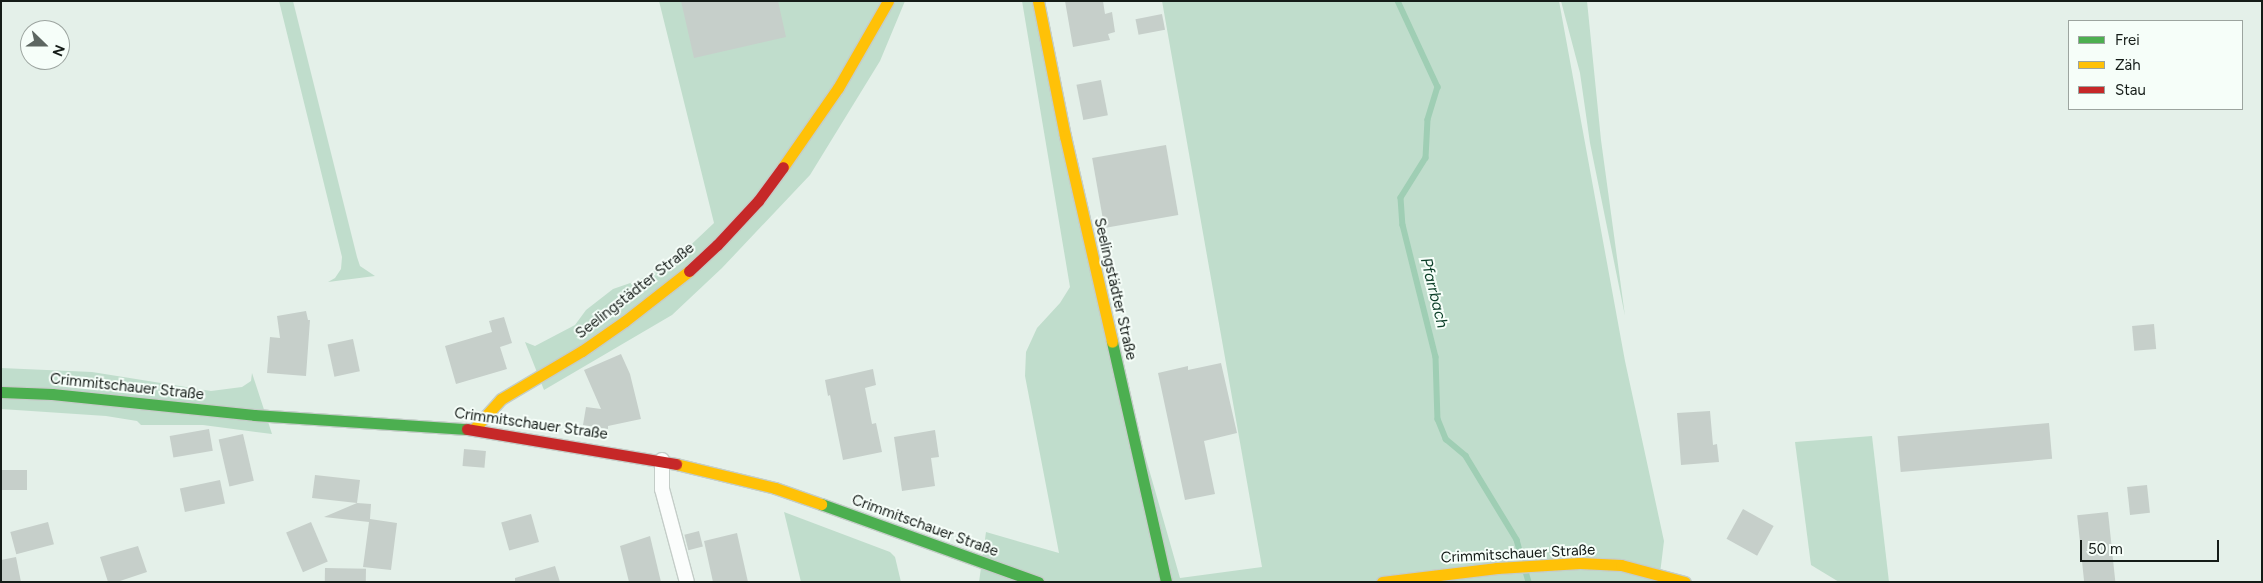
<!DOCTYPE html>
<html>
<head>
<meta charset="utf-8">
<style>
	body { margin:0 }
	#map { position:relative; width:2263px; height:583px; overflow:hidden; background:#e4f0e9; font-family:Figtree,sans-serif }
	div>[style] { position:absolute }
	.green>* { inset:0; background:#c0ddcc }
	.stream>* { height:5.5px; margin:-2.75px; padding:0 2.75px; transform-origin:2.75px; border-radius:2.75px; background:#9fceb4 }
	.building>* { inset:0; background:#c6cfca; transform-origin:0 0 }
	.roads { filter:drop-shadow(1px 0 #c4cdc8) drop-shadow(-1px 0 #c4cdc8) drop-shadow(0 1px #c4cdc8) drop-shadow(0 -1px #c4cdc8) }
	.street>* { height:14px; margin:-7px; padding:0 7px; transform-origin:7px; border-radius:7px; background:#fbfdfc }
	.fast>* { height:11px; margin:-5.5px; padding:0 5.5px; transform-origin:5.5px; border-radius:5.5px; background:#4caf50 }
	.slow>* { height:11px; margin:-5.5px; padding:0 5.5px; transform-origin:5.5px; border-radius:5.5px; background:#ffc107 }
	.jam>* { height:11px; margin:-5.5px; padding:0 5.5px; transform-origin:5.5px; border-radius:5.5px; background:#c62828 }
	span { translate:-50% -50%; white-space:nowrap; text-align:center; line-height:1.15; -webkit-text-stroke:4px #f6fef9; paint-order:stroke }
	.street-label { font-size:15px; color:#151c18 }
	.water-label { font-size:16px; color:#0a3e27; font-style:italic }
	.frame { position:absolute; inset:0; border:2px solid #151c18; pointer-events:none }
	.legend { position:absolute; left:2068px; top:20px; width:175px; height:90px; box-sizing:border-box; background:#f6fef9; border:1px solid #9ca49f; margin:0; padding:6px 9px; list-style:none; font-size:15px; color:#151c18 }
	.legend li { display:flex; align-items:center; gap:10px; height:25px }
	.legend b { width:25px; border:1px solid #9ca49f }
	.north { position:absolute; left:20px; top:20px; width:50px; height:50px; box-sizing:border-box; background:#f6fef9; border:1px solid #9ca49f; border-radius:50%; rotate:112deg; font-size:14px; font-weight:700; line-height:20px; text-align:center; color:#151c18 }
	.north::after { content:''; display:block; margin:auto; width:18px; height:22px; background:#5d6661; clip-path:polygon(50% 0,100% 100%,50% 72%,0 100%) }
	.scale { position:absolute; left:2080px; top:540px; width:139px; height:22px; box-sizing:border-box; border:2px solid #151c18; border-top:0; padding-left:6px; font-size:15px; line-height:18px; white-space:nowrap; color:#151c18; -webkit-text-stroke:4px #f6fef9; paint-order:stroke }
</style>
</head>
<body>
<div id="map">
	<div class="green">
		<div style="clip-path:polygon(279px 1px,293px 1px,357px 257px,360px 266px,375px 276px,328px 282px,335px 278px,341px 269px,342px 257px)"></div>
		<div style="clip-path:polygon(659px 1px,905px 1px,880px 61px,810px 175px,722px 268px,672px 315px,544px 390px,525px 342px,535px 346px,575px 325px,586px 310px,613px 289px,639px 280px,678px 257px,714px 223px)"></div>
		<div style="clip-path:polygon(1022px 1px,1036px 1px,1095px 280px,1180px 578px,1262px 567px,1162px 1px,1559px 1px,1625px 361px,1664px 541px,1659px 582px,979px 582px,986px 532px,1059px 553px,1025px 376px,1026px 352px,1037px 328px,1060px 303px,1070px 287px)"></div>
		<div style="clip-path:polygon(1561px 1px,1587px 1px,1601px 140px,1625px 316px,1590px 143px,1580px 73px)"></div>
		<div style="clip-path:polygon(1px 368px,92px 372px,211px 391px,242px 387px,251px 381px,252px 373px,272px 434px,203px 425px,141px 425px,137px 421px,106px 416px,1px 409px)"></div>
		<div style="clip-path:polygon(1872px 436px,1889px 582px,1839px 582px,1811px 565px,1795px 442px)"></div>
		<div style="clip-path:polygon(784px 512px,890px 552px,895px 557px,901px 582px,801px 582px)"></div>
	</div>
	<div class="stream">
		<div style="left:1398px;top:1px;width:95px;rotate:65.1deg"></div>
		<div style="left:1438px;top:87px;width:34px;rotate:107deg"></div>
		<div style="left:1428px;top:120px;width:38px;rotate:93deg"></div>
		<div style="left:1426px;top:158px;width:47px;rotate:122deg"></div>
		<div style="left:1401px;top:198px;width:27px;rotate:86deg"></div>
		<div style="left:1403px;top:225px;width:136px;rotate:76deg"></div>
		<div style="left:1436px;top:357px;width:62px;rotate:88.2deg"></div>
		<div style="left:1438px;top:419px;width:22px;rotate:68deg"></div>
		<div style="left:1446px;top:439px;width:26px;rotate:40deg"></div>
		<div style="left:1466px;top:456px;width:98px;rotate:58.7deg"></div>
		<div style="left:1517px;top:540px;width:44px;rotate:74.1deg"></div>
	</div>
	<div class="building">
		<div style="clip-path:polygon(681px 1px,778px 1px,786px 37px,694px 58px)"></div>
		<div style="clip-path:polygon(1065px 1px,1103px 1px,1105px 14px,1112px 12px,1115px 32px,1108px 34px,1110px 40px,1073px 47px)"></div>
		<div style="left:1162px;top:14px;width:16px;height:27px;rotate:79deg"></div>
		<div style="left:1101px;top:80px;width:36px;height:25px;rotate:79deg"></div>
		<div style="left:1166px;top:145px;width:71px;height:75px;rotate:80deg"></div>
		<div style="clip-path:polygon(306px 311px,308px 320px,310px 320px,306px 376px,267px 373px,270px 337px,280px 338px,277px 316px)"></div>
		<div style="clip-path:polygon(504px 317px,512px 343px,500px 347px,507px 369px,456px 384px,445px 346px,492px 332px,489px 321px)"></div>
		<div style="left:2154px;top:324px;width:25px;height:22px;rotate:85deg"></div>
		<div style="left:353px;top:339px;width:33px;height:26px;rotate:78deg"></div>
		<div style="clip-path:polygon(621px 354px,630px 374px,641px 419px,608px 426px,608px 429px,583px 425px,586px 407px,601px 409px,584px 370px)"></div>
		<div style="clip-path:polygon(1221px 363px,1237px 433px,1204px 441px,1215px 494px,1185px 500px,1158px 373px,1188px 366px,1188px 370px)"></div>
		<div style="clip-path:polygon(873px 369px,876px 385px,865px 388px,872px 424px,876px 423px,882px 452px,843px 460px,830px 395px,828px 396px,825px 380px)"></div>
		<div style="clip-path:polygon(1710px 411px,1713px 445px,1717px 444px,1719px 462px,1681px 465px,1677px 413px)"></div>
		<div style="left:2049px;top:423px;width:36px;height:152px;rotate:85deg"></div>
		<div style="left:209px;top:429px;width:22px;height:40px;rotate:80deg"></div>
		<div style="clip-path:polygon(935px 430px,939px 457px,931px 458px,935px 486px,902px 491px,894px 437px)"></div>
		<div style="left:243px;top:434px;width:48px;height:25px;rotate:77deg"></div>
		<div style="left:464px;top:449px;width:22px;height:17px;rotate:5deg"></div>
		<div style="left:1px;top:470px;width:26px;height:20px"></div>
		<div style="clip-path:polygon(315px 475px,360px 480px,357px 503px,371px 504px,370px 519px,397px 523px,391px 570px,363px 567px,369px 522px,324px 517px,357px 503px,312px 498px)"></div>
		<div style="left:220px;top:480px;width:24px;height:41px;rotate:78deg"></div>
		<div style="left:2147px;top:485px;width:28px;height:20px;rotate:84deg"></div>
		<div style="left:1743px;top:509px;width:35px;height:34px;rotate:29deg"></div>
		<div style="left:2108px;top:512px;width:70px;height:31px;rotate:84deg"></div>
		<div style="left:531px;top:514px;width:29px;height:31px;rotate:74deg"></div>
		<div style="left:48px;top:522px;width:23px;height:39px;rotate:75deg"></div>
		<div style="left:311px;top:522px;width:43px;height:27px;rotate:67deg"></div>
		<div style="left:699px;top:531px;width:16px;height:15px;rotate:76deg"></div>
		<div style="clip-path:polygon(737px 533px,748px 582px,713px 582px,704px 541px)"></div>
		<div style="clip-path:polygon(650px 536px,661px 582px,629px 582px,620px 546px)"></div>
		<div style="clip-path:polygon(138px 546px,147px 572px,117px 582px,108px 582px,100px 557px)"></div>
		<div style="clip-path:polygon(16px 557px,21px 582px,1px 582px,1px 560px)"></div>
		<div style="clip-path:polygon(555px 566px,560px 582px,515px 582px,515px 578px)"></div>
		<div style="left:325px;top:568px;width:41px;height:14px;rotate:1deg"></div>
	</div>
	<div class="roads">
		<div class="street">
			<div style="left:662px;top:460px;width:29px;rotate:90deg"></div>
			<div style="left:662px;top:489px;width:96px;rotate:75deg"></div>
		</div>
		<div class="fast">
			<div style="left:1112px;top:342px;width:246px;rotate:77.3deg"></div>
			<div style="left:1px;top:392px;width:51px;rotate:2.2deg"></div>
			<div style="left:52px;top:394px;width:203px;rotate:5.9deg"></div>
			<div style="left:254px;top:415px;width:213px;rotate:3.8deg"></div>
			<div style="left:821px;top:504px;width:231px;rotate:19.8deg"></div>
		</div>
		<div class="slow">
			<div style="left:1038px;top:1px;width:138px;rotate:78.7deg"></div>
			<div style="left:1065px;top:136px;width:211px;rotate:77.1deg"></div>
			<div style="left:783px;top:167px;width:96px;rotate:-55.2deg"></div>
			<div style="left:838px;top:88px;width:100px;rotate:-60.1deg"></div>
			<div style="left:474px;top:429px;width:40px;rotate:-48deg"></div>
			<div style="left:501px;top:399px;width:94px;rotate:-30.7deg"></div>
			<div style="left:582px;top:351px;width:52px;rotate:-34.9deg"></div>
			<div style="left:625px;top:321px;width:81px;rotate:-38deg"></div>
			<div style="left:676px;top:464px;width:102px;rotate:13.6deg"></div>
			<div style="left:775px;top:488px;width:49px;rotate:19.2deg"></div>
			<div style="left:1382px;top:582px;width:116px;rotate:-6.9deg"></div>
			<div style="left:1497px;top:568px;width:83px;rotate:-3.4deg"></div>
			<div style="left:1580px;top:563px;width:41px;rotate:2.8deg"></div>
			<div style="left:1621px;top:565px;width:66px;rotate:14.9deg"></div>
		</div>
		<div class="jam">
			<div style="left:689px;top:271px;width:38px;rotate:-43deg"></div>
			<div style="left:717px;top:245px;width:60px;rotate:-47deg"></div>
			<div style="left:758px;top:201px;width:42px;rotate:-53.7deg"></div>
			<div style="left:467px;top:429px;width:212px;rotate:9.5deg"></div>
		</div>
	</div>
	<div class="street-label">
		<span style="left:1115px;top:289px;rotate:77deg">Seelingstädter Straße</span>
		<span style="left:635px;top:291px;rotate:-38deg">Seelingstädter Straße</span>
		<span style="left:127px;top:387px;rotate:6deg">Crimmitschauer Straße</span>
		<span style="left:531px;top:424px;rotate:8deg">Crimmitschauer Straße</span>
		<span style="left:925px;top:526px;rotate:20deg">Crimmitschauer Straße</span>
		<span style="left:1518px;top:554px;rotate:-3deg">Crimmitschauer Straße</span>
	</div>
	<div class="water-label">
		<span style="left:1434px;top:293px;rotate:76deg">Pfarrbach</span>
	</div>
	<div class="frame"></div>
	<ul class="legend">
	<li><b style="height:6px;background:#4caf50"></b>Frei</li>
	<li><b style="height:6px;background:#ffc107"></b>Zäh</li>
	<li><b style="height:6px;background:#c62828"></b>Stau</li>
	</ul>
	<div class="north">N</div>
	<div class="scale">50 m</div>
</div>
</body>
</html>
